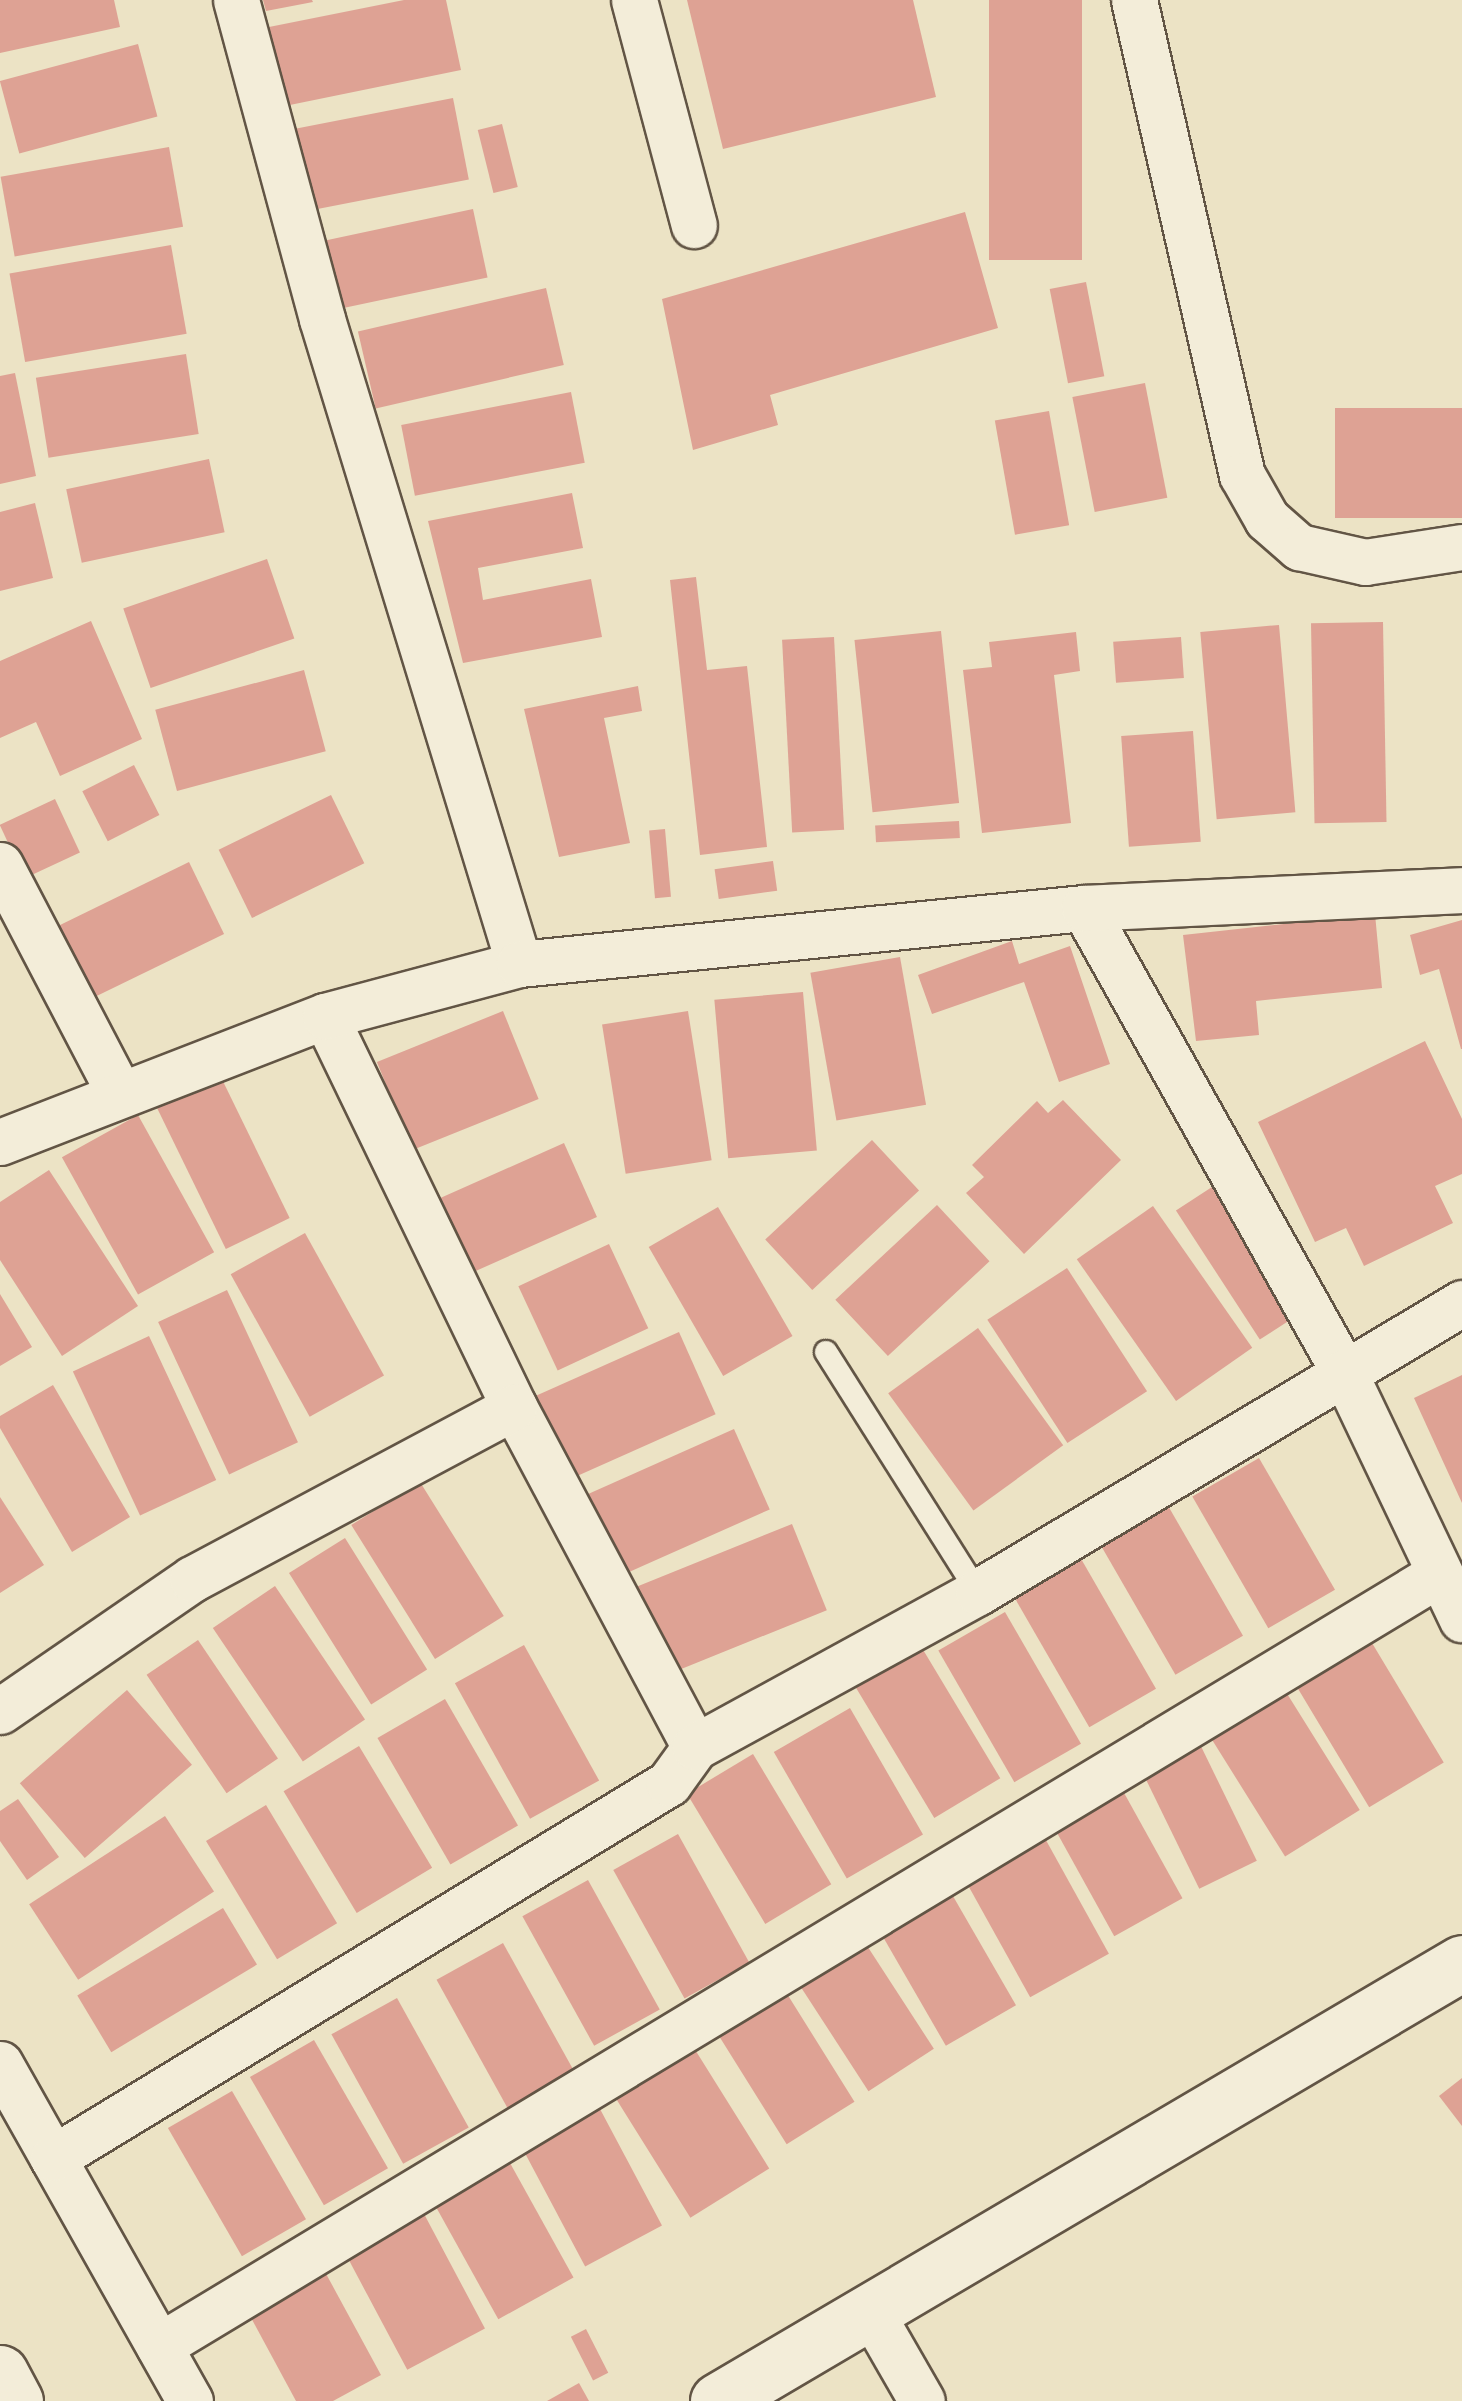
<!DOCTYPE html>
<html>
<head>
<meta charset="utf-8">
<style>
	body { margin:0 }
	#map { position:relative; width:1462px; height:2401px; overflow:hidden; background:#ece3c5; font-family:Cardo,serif }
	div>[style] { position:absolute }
	.building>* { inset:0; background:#dea294; transform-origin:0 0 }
	.roads { filter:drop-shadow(2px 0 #625545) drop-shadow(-2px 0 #625545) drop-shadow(0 2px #625545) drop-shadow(0 -2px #625545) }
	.lane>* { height:22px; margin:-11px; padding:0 11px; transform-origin:11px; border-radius:11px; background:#f3edd9 }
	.street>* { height:45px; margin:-22.5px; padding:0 22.5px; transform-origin:22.5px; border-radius:22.5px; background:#f3edd9 }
	.secondary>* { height:55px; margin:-27.5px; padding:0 27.5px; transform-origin:27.5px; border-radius:27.5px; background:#f3edd9 }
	span { translate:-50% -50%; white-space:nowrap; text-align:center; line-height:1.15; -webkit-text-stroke:8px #f3edd9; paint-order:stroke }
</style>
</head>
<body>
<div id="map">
	<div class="building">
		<div style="clip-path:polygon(0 0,114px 0,120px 27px,0 53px)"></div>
		<div style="clip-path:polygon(263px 0,312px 0,313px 2px,266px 11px)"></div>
		<div style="clip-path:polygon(404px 0,446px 0,461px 70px,280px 107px,264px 28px)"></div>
		<div style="clip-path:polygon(687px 0,913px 0,936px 97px,723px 149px)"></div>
		<div style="left:989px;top:0;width:93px;height:260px"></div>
		<div style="left:138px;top:44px;width:75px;height:143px;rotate:75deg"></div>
		<div style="left:453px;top:98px;width:83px;height:162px;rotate:79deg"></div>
		<div style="left:502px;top:124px;width:65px;height:25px;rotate:76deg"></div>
		<div style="left:169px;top:147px;width:81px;height:171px;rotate:80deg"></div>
		<div style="left:473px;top:209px;width:70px;height:151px;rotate:78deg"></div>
		<div style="clip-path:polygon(965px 212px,998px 328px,770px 395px,778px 425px,693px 450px,662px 299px)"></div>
		<div style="left:171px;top:245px;width:90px;height:164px;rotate:80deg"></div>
		<div style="left:1086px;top:282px;width:96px;height:37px;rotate:79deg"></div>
		<div style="left:546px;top:288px;width:79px;height:193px;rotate:77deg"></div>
		<div style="left:186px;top:354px;width:81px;height:152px;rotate:81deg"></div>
		<div style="clip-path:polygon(15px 373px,36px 476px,0 484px,0 376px)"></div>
		<div style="left:1145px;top:383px;width:117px;height:74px;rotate:79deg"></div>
		<div style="left:571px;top:392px;width:72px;height:173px;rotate:79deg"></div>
		<div style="left:1462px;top:408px;width:110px;height:127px;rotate:90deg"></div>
		<div style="left:1049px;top:411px;width:116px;height:55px;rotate:80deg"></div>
		<div style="left:209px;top:459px;width:75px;height:146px;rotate:78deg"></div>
		<div style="clip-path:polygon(572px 493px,583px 548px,478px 568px,483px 600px,591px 579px,602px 637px,463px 663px,428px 521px)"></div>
		<div style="clip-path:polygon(35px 503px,53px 578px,0 591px,0 512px)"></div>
		<div style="left:267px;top:559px;width:84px;height:152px;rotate:71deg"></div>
		<div style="clip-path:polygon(696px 577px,707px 670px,747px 666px,767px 847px,700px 855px,670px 580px)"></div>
		<div style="clip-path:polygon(91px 621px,142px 739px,60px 776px,36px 722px,0 738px,0 661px)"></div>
		<div style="left:1383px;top:622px;width:200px;height:72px;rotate:89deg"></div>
		<div style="left:1279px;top:625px;width:188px;height:79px;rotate:85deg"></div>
		<div style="left:941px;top:631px;width:173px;height:87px;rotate:84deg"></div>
		<div style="clip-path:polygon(1076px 632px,1080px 671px,1054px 675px,1071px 823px,982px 833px,963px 670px,992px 667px,989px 642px)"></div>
		<div style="left:834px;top:637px;width:193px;height:52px;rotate:87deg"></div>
		<div style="left:1181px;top:637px;width:41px;height:68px;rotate:86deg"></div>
		<div style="left:304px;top:670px;width:84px;height:154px;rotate:75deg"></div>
		<div style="clip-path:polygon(638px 686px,642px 711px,604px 718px,630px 843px,559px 857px,524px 709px)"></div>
		<div style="left:1193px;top:731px;width:111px;height:72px;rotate:86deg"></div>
		<div style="left:134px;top:765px;width:56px;height:58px;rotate:63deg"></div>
		<div style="left:331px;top:795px;width:76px;height:125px;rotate:64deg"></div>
		<div style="left:55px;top:799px;width:59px;height:61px;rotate:65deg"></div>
		<div style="left:959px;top:821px;width:17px;height:84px;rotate:87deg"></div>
		<div style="left:665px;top:829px;width:68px;height:16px;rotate:85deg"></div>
		<div style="left:773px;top:861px;width:30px;height:59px;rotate:82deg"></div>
		<div style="left:189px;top:862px;width:80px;height:148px;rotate:64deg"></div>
		<div style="clip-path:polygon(1375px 914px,1382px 988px,1256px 1001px,1259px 1035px,1196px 1041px,1183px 935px)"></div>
		<div style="clip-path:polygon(1462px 920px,1462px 1049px,1461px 1049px,1439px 969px,1420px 975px,1410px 935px)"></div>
		<div style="clip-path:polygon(1012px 941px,1019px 964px,1070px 946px,1110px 1064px,1059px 1082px,1024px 982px,932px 1014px,918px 975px)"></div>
		<div style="left:900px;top:957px;width:150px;height:91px;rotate:80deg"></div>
		<div style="left:803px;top:992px;width:159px;height:89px;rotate:85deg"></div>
		<div style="left:503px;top:1011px;width:95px;height:136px;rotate:68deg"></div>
		<div style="left:688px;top:1011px;width:151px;height:87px;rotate:81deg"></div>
		<div style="clip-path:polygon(1425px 1041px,1462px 1119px,1462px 1174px,1435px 1186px,1453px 1223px,1364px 1266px,1346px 1228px,1315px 1242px,1258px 1122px)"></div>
		<div style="left:216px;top:1067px;width:168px;height:71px;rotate:64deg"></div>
		<div style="clip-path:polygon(1063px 1100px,1121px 1160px,1024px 1254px,966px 1193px,984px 1177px,972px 1165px,1037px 1101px,1048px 1113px)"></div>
		<div style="left:138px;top:1115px;width:157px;height:87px;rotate:61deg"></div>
		<div style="left:872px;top:1140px;width:69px;height:146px;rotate:47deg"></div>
		<div style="left:564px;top:1143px;width:81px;height:144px;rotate:66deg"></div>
		<div style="clip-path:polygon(49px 1170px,138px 1306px,62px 1356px,0 1260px,0 1202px)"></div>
		<div style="left:1212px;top:1187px;width:154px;height:43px;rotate:57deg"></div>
		<div style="left:937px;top:1205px;width:77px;height:139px;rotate:47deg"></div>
		<div style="left:1153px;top:1206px;width:173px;height:93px;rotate:55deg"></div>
		<div style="left:718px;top:1207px;width:149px;height:80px;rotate:60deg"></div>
		<div style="left:305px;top:1233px;width:163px;height:85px;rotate:61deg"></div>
		<div style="left:609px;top:1244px;width:93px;height:100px;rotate:65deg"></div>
		<div style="left:1067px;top:1268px;width:147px;height:95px;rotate:57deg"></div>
		<div style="left:227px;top:1290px;width:168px;height:76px;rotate:65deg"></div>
		<div style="clip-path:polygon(0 1294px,32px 1347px,0 1366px)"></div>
		<div style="left:978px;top:1328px;width:145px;height:111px;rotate:54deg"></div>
		<div style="left:679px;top:1332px;width:90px;height:167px;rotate:66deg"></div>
		<div style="left:149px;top:1336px;width:159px;height:84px;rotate:65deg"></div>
		<div style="clip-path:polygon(1462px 1375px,1462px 1503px,1414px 1398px)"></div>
		<div style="clip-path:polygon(53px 1385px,130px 1517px,72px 1552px,0 1428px,0 1416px)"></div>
		<div style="left:734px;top:1429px;width:88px;height:167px;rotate:66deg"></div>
		<div style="left:1259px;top:1458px;width:152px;height:77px;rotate:60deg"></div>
		<div style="left:420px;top:1482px;width:158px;height:81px;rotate:58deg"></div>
		<div style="clip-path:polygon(0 1497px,44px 1565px,0 1593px)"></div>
		<div style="left:1167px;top:1504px;width:152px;height:78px;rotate:60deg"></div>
		<div style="left:792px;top:1524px;width:93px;height:181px;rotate:68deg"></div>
		<div style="left:345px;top:1538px;width:155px;height:66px;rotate:58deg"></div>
		<div style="left:1080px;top:1557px;width:152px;height:77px;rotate:60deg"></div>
		<div style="left:275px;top:1586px;width:161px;height:75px;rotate:56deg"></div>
		<div style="left:1005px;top:1612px;width:152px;height:77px;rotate:60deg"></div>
		<div style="left:1366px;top:1633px;width:151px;height:87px;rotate:59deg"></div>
		<div style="left:198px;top:1640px;width:143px;height:62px;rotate:56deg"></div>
		<div style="left:524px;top:1645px;width:155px;height:79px;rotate:61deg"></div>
		<div style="left:922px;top:1648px;width:152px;height:77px;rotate:59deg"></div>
		<div style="left:1276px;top:1676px;width:158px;height:88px;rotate:58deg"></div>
		<div style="left:127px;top:1690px;width:99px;height:142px;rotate:49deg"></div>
		<div style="left:445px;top:1699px;width:146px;height:78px;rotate:60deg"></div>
		<div style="left:850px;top:1708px;width:146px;height:88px;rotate:60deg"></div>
		<div style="left:1195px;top:1734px;width:141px;height:64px;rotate:64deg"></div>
		<div style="left:359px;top:1746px;width:142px;height:88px;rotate:59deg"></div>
		<div style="left:753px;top:1754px;width:152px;height:77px;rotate:59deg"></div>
		<div style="left:1118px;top:1782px;width:133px;height:78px;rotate:61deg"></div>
		<div style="clip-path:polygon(18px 1799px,59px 1857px,27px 1880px,0 1841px,0 1811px)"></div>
		<div style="left:266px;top:1805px;width:138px;height:70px;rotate:59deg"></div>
		<div style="left:165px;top:1816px;width:90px;height:162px;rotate:57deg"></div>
		<div style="left:1042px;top:1833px;width:138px;height:90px;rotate:61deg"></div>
		<div style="left:678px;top:1834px;width:147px;height:74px;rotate:61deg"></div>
		<div style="left:588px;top:1880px;width:148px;height:75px;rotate:61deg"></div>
		<div style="left:946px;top:1884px;width:140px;height:81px;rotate:60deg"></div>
		<div style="left:223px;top:1908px;width:66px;height:170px;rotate:59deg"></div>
		<div style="left:862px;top:1938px;width:132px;height:78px;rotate:57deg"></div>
		<div style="left:503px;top:1943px;width:147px;height:76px;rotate:61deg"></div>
		<div style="left:784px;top:1989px;width:133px;height:80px;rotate:58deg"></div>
		<div style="left:397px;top:1998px;width:148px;height:75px;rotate:61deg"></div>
		<div style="left:314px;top:2040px;width:148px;height:74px;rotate:60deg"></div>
		<div style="left:694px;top:2048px;width:142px;height:93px;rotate:58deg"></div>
		<div style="clip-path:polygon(1462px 2078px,1462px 2126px,1439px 2096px)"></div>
		<div style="left:232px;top:2091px;width:148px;height:74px;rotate:60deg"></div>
		<div style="left:600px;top:2109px;width:132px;height:87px;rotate:62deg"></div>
		<div style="left:510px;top:2163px;width:131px;height:86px;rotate:61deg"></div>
		<div style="left:423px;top:2212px;width:132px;height:88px;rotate:62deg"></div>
		<div style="clip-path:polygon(318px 2259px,381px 2375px,333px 2401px,296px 2401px,242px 2301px)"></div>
		<div style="left:586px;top:2329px;width:49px;height:17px;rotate:63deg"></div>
		<div style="clip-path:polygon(579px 2383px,589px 2401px,547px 2401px)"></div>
	</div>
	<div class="roads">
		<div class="lane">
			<div style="left:826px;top:1352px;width:284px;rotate:57.7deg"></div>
		</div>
		<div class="street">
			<div style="left:236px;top:0;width:330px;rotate:74.9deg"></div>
			<div style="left:322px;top:319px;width:674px;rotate:73.02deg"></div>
			<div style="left:634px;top:0;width:233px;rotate:75.1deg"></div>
			<div style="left:1134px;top:0;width:487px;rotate:77.2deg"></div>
			<div style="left:1242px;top:475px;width:51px;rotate:60.4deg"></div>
			<div style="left:1267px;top:519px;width:43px;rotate:41.2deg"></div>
			<div style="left:1299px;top:547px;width:68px;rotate:12.8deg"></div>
			<div style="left:1365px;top:562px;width:98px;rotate:-8.8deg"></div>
			<div style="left:0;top:865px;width:259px;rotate:62.4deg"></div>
			<div style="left:1084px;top:908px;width:532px;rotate:60.74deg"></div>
			<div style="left:1344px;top:1372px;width:274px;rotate:64.5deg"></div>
			<div style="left:325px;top:1016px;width:434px;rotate:64.2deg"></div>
			<div style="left:514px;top:1407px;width:385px;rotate:62deg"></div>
			<div style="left:0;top:1142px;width:349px;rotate:-21.2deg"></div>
			<div style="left:325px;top:1016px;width:201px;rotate:-15deg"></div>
			<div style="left:519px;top:964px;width:568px;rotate:-5.66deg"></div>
			<div style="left:1084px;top:908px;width:378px;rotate:-2.7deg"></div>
			<div style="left:0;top:1711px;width:233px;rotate:-34.5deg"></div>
			<div style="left:192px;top:1579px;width:365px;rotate:-28.1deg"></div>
			<div style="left:0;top:2064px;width:387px;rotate:60.6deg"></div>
			<div style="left:53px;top:2158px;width:721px;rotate:-31.33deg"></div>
			<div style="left:669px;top:1783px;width:44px;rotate:-54.2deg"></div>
			<div style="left:695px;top:1747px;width:323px;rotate:-28.7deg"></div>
			<div style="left:978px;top:1592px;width:564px;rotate:-30.84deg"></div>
			<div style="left:869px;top:2309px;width:106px;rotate:60.1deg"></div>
			<div style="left:159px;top:2346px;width:1495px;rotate:-31.1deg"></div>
		</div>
		<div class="secondary">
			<div style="left:0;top:2373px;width:32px;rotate:62deg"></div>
			<div style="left:718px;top:2401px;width:863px;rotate:-30.49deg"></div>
		</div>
	</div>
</div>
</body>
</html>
